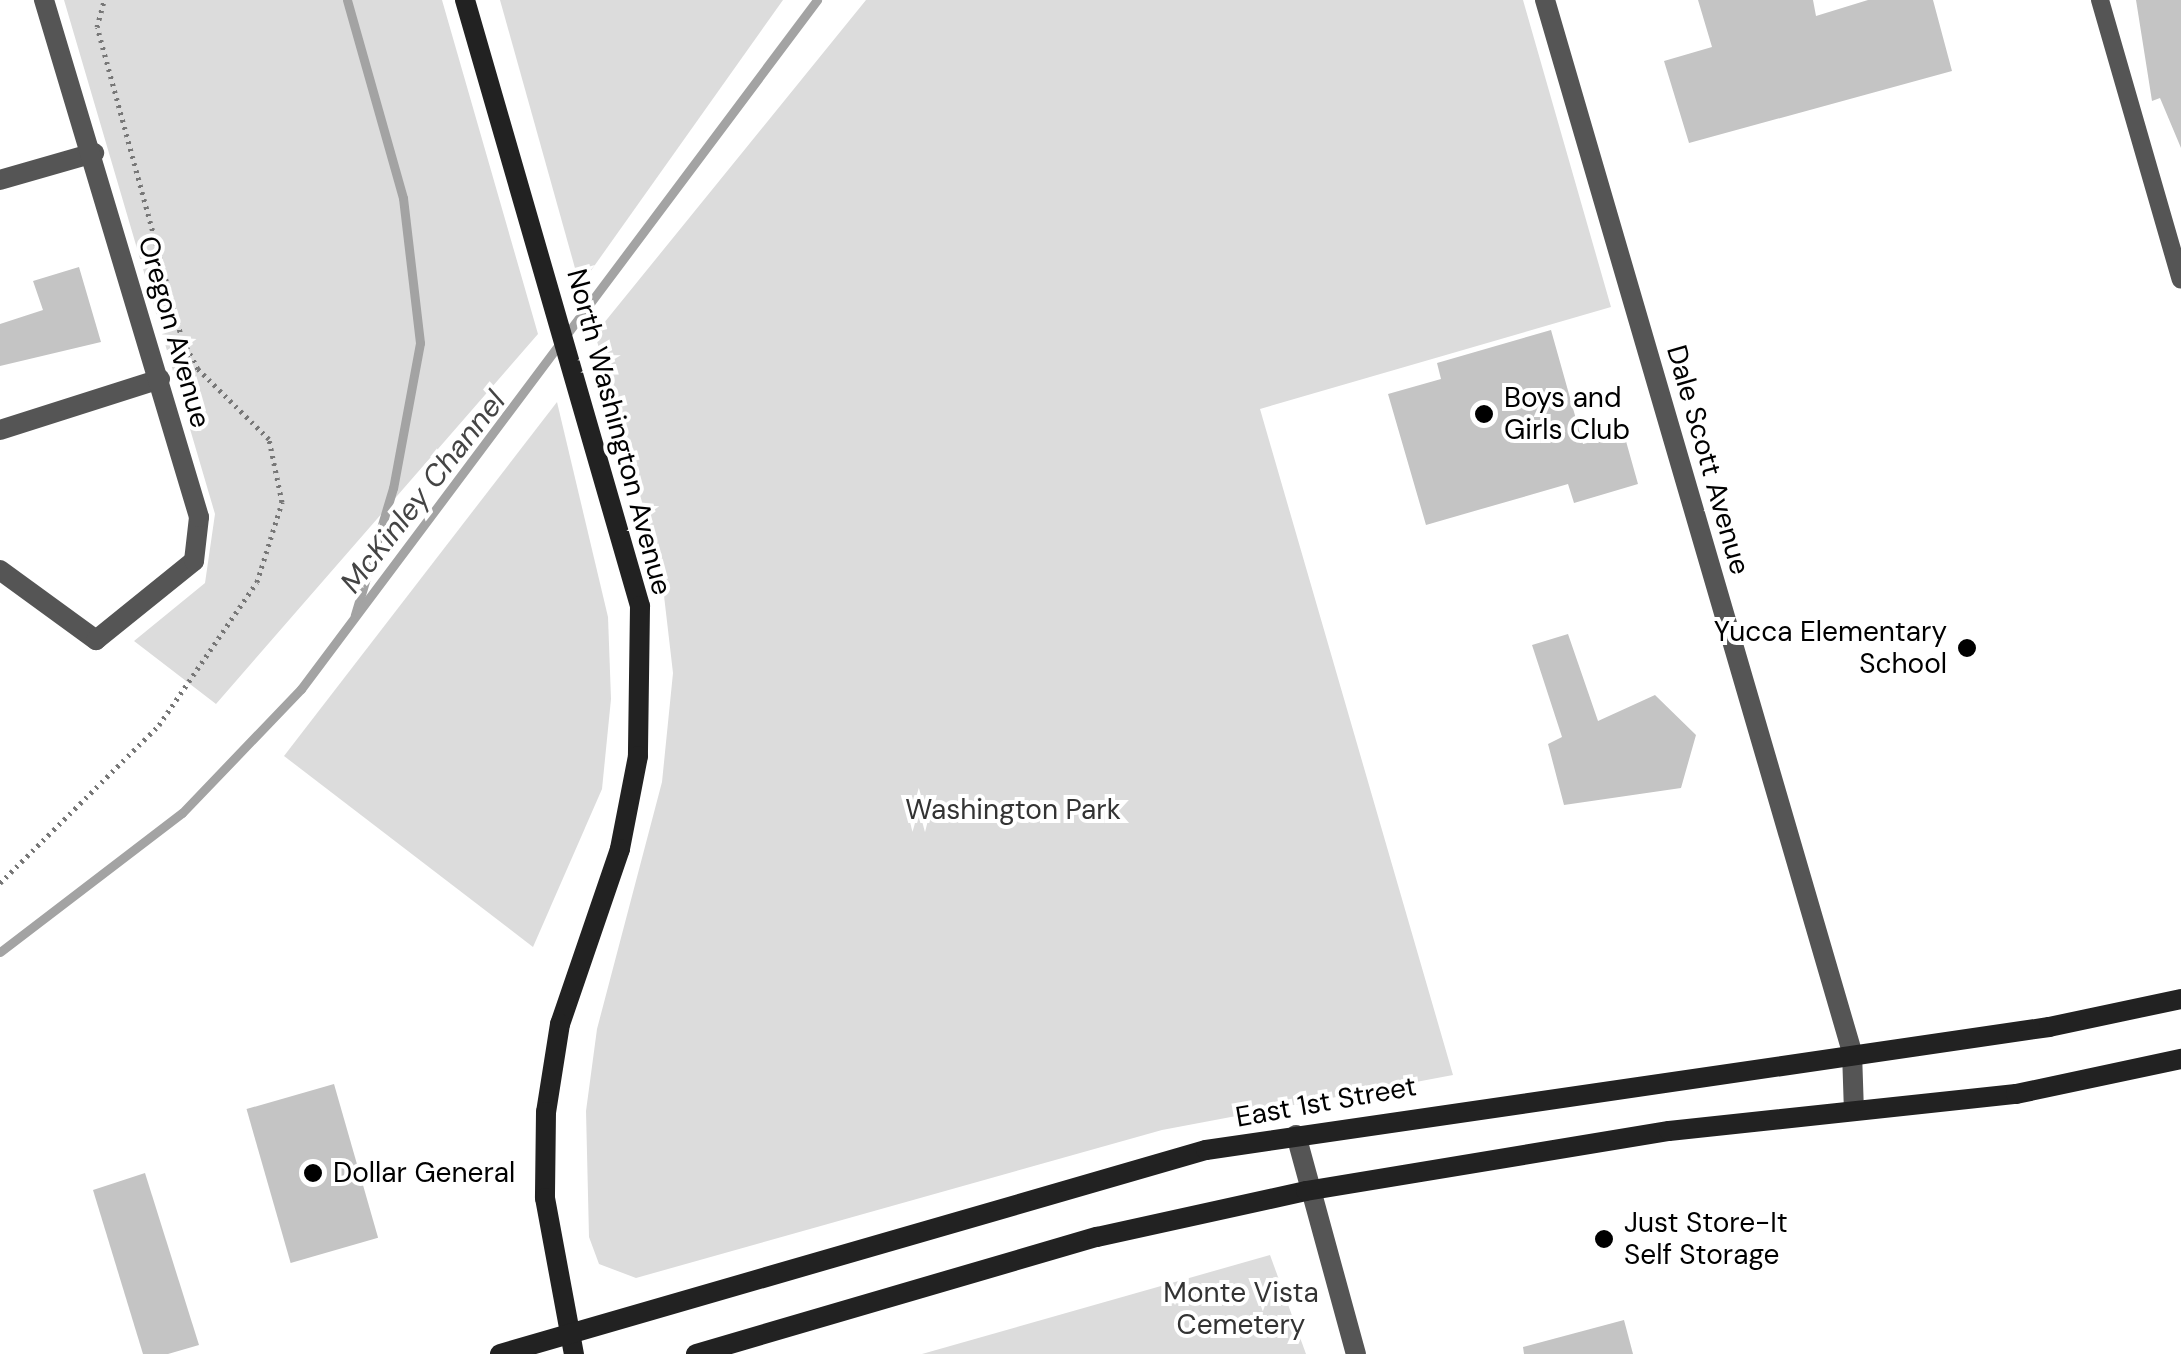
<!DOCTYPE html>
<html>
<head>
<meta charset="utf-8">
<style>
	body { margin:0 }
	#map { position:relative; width:2181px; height:1354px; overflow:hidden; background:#fff; font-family:"DM Sans",sans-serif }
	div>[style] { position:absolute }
	.green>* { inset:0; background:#dcdcdc }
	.stream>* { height:9px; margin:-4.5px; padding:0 4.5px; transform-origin:4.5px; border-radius:4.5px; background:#a3a3a3 }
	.building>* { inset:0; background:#c4c4c4; transform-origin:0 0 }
	.path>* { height:5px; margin-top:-2.5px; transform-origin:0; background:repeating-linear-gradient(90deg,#777 0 2.5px,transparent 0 7.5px) }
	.service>* { height:18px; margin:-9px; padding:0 9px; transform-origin:9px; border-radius:9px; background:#555 }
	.minor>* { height:20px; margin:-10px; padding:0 10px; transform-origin:10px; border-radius:10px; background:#555 }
	.tertiary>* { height:20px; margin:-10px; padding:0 10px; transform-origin:10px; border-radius:10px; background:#555 }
	.secondary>* { height:20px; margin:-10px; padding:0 10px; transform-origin:10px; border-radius:10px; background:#222 }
	.dots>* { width:28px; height:28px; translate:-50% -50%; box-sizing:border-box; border:5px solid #fff; border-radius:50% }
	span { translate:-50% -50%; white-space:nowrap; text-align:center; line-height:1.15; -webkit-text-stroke:8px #fff; paint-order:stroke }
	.street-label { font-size:28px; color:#000 }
	.poi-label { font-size:28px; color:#000 }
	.left { translate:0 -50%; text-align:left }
	.right { translate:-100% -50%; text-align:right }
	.park-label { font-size:28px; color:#333 }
	.water-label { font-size:30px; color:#444; font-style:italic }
</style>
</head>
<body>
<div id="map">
	<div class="green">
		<div style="clip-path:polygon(64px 0,442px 0,538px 334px,216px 704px,134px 641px,205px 583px,215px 514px)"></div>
		<div style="clip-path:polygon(500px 0,783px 0,580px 286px)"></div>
		<div style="clip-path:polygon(866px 0,1523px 0,1611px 307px,1260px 409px,1453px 1075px,1162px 1130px,636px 1278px,599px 1264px,589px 1237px,586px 1111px,597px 1029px,662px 782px,673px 673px,661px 570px,595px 334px)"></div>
		<div style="clip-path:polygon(557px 402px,608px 617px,611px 699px,602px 789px,533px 947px,284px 756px)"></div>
		<div style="clip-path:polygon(1270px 1255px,1306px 1354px,922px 1354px)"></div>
	</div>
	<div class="stream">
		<div style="left:347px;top:0;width:206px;rotate:74.2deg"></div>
		<div style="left:403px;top:198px;width:146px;rotate:83.3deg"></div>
		<div style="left:420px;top:343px;width:147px;rotate:100.5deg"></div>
		<div style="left:393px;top:488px;width:133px;rotate:106.7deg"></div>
		<div style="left:0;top:952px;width:229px;rotate:-37.4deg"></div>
		<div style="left:182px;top:813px;width:172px;rotate:-46.2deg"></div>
		<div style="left:301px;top:689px;width:861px;rotate:-53.17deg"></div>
	</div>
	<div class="building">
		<div style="clip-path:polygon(1698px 0,1813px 0,1816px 16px,1868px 0,1933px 0,1952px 71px,1689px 143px,1664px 61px,1712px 47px)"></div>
		<div style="clip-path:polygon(2136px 0,2181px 0,2181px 148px,2160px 98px,2152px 101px)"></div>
		<div style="clip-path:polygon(79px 267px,101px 342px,0 366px,0 324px,43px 310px,33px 281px)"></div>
		<div style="clip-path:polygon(1551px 330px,1583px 444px,1624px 434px,1638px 484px,1574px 503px,1568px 484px,1426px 525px,1388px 394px,1441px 379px,1437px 363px)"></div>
		<div style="clip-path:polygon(1568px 634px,1598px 721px,1655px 695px,1696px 735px,1681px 788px,1564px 805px,1548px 744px,1562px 737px,1532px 645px)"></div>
		<div style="left:334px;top:1084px;width:160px;height:91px;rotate:74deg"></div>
		<div style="clip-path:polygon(145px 1173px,199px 1345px,168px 1354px,143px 1354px,93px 1190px)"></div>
		<div style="clip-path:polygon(1624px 1320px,1633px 1354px,1524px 1354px,1523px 1347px)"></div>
	</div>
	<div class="path">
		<div style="left:0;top:883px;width:224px;rotate:-44.8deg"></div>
		<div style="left:159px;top:725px;width:173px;rotate:-55.6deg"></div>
		<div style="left:257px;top:582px;width:84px;rotate:-72.6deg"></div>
		<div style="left:282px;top:502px;width:64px;rotate:-101.7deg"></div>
		<div style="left:269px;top:439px;width:100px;rotate:-135.4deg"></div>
		<div style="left:198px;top:369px;width:34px;rotate:-118deg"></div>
		<div style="left:182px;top:339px;width:323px;rotate:-105.2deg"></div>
		<div style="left:97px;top:27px;width:28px;rotate:-75deg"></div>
	</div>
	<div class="service">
		<div style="left:2100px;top:0;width:291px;rotate:73.9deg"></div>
	</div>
	<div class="minor">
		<div style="left:1545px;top:0;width:1096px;rotate:73.73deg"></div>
		<div style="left:1852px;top:1052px;width:59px;rotate:88.1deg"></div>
		<div style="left:0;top:180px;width:98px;rotate:-16deg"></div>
		<div style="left:0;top:430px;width:168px;rotate:-17.7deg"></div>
		<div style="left:0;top:570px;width:119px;rotate:36.1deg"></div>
		<div style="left:96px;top:640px;width:126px;rotate:-38.9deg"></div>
		<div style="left:194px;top:561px;width:44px;rotate:-83.5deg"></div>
		<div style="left:199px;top:517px;width:540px;rotate:-106.69deg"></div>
	</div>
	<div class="tertiary">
		<div style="left:1296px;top:1135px;width:227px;rotate:74.7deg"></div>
	</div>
	<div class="secondary">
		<div style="left:465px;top:0;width:631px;rotate:73.89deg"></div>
		<div style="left:640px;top:606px;width:150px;rotate:90.8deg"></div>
		<div style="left:638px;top:756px;width:95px;rotate:101deg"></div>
		<div style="left:620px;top:849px;width:185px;rotate:108.9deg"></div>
		<div style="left:560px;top:1024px;width:89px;rotate:99deg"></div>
		<div style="left:546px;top:1112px;width:86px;rotate:90.7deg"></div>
		<div style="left:545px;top:1198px;width:159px;rotate:79.5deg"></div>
		<div style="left:500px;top:1354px;width:735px;rotate:-16.12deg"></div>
		<div style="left:1206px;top:1150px;width:852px;rotate:-8.3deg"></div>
		<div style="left:2049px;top:1027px;width:135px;rotate:-12deg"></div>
		<div style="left:696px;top:1354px;width:418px;rotate:-16.3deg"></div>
		<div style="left:1097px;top:1237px;width:214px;rotate:-12.4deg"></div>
		<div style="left:1306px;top:1191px;width:368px;rotate:-9.4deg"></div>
		<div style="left:1669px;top:1131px;width:349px;rotate:-6.1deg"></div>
		<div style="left:2016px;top:1094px;width:169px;rotate:-12deg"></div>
	</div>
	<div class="dots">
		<div style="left:1484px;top:414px;background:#000"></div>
		<div style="left:1967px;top:648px;background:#000"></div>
		<div style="left:313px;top:1173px;background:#000"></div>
		<div style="left:1604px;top:1239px;background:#000"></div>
	</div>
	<div class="street-label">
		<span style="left:174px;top:332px;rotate:74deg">Oregon Avenue</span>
		<span style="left:619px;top:432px;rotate:75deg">North Washington Avenue</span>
		<span style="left:1708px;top:460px;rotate:74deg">Dale Scott Avenue</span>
		<span style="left:1326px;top:1102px;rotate:-10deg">East 1st Street</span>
	</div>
	<div class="poi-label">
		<span class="left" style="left:1504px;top:414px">Boys and<br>Girls Club</span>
		<span class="right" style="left:1947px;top:648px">Yucca Elementary<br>School</span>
		<span class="left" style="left:333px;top:1173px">Dollar General</span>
		<span class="left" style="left:1624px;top:1239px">Just Store-It<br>Self Storage</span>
	</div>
	<div class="park-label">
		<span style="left:1013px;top:810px">Washington Park</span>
		<span style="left:1241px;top:1309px">Monte Vista<br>Cemetery</span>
	</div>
	<div class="water-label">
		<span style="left:423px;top:492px;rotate:-52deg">McKinley Channel</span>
	</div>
</div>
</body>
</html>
